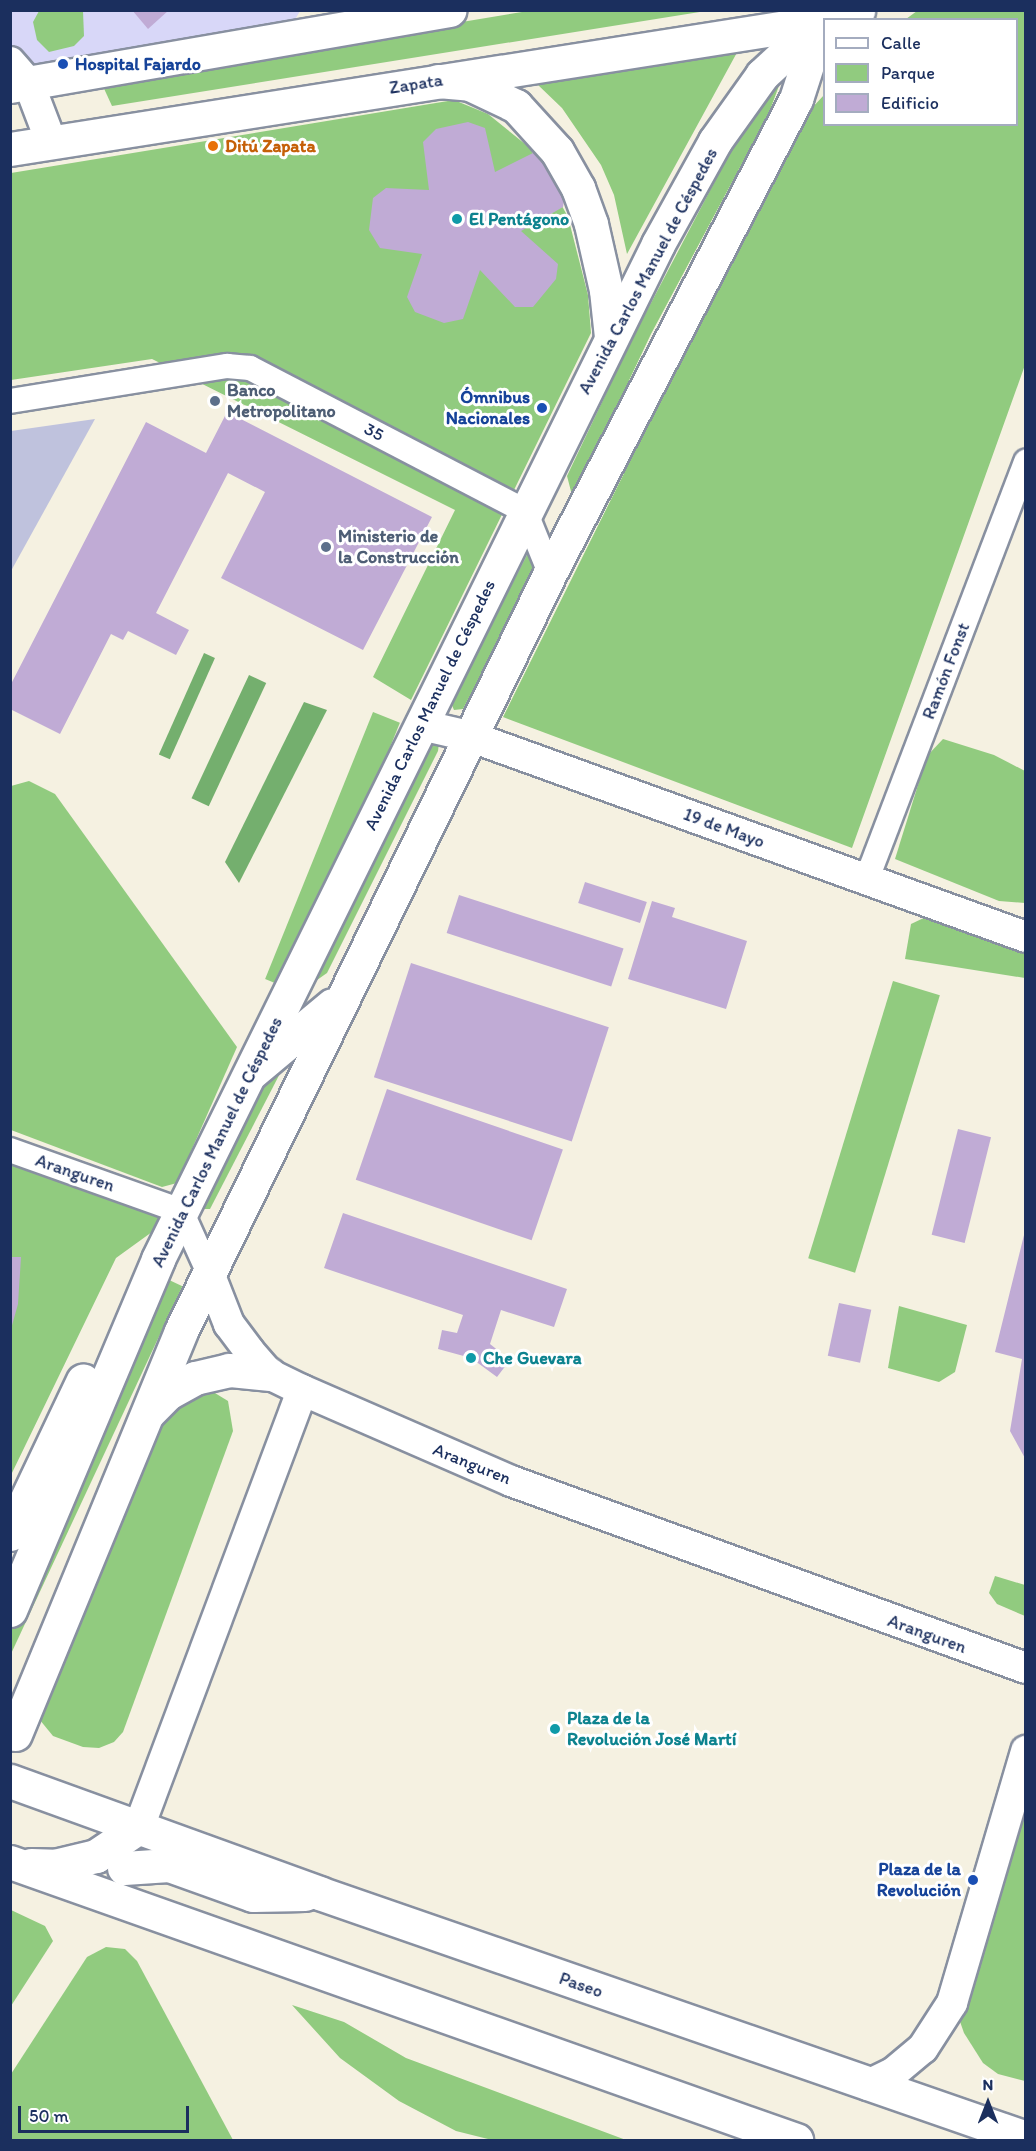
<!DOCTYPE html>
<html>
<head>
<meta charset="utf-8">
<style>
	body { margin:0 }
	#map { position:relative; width:1036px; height:2151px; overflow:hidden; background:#f5f1e1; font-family:Itim,sans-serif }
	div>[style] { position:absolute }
	.built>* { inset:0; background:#d8d7f8 }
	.industrial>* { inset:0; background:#bfc2dd }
	.green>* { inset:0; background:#91cb7f; transform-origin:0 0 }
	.forest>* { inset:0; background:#74af6e; transform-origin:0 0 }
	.building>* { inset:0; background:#c0abd5; transform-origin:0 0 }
	.roads { filter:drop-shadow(2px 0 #8890a0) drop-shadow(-2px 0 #8890a0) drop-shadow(0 2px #8890a0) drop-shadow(0 -2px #8890a0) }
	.minor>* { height:24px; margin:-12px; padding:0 12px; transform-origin:12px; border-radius:12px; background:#fff }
	.tertiary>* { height:30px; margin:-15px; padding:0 15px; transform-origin:15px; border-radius:15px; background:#fff }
	.secondary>* { height:33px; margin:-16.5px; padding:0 16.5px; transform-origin:16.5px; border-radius:16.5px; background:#fff }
	.primary>* { height:33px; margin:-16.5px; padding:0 16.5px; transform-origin:16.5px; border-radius:16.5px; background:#fff }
	.trunk>* { height:33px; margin:-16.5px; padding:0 16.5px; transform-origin:16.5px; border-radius:16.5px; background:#fff }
	.dots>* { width:16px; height:16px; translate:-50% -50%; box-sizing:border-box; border:3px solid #fff; border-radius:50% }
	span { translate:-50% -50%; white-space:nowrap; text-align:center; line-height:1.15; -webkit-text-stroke:6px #fff; paint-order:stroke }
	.transit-label { font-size:18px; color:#164399; font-weight:700 }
	.left { translate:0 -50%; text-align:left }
	.right { translate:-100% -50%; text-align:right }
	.street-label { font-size:18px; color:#1b2f5e }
	.food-label { font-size:18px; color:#c56008; font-weight:700 }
	.culture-label { font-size:18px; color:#0d838f; font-weight:700 }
	.service-label { font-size:18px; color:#4e5e75; font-weight:700 }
	.frame { position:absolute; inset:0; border:12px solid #1b2f5e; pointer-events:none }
	.legend { position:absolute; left:823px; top:18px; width:195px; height:108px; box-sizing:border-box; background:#fff; border:2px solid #a4acbf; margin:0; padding:8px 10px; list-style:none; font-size:18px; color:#1b2f5e }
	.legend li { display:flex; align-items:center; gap:12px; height:30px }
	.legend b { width:30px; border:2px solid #a4acbf }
	.north { position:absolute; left:958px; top:2073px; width:60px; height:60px; -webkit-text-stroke:4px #fff; paint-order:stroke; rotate:0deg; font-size:16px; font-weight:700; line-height:24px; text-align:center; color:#1b2f5e }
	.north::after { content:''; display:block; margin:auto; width:21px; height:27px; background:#1b2f5e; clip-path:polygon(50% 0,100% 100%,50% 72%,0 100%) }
	.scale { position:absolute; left:18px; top:2106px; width:171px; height:27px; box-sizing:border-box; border:3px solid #1b2f5e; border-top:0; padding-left:8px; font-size:18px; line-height:21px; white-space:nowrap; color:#1b2f5e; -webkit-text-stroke:4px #fff; paint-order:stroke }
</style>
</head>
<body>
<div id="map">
	<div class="built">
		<div style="clip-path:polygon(10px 11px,300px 11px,285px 37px,29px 84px,11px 62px)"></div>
	</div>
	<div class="industrial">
		<div style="clip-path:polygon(95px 419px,11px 571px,11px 431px)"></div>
	</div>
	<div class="green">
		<div style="clip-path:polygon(83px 11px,84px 36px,74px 46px,49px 52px,37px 40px,33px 22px,39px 11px)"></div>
		<div style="clip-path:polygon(528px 11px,706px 11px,112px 106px,101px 82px)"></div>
		<div style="clip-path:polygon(917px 11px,1025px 11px,1025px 365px,852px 848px,503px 717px,798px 123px,824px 95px,824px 124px,1016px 124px,1016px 20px,906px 19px)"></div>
		<div style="clip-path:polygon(740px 47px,627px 254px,614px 195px,601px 165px,562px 108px,537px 84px)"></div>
		<div style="clip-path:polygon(784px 72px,769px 113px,651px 334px,573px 499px,567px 476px,630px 343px,737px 139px)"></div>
		<div style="clip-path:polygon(454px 100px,488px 114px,530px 148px,568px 217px,588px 295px,591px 333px,411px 700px,373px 677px,455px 510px,152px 359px,11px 380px,11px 173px)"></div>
		<div style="clip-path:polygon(528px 553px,534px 573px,463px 709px,454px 710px,451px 703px)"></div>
		<div style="left:373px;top:712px;width:29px;height:288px;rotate:22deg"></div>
		<div style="clip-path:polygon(943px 739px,994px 755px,1025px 771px,1025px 903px,999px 901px,895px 859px,927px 756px)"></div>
		<div style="clip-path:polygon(435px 740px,439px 743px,438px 751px,327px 973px,307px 987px,427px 743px)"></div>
		<div style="clip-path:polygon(29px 781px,55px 794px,237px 1047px,177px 1183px,162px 1187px,11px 1130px,11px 786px)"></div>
		<div style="clip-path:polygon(930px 915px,1025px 949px,1025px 978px,905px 959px,911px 924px)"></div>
		<div style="left:893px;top:981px;width:49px;height:290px;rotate:17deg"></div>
		<div style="clip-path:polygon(289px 1056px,210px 1209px,204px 1209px,203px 1197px,265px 1078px)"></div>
		<div style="clip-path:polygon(11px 1150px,181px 1211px,116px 1258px,11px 1475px)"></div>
		<div style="left:167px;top:1279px;width:17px;height:408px;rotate:25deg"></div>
		<div style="clip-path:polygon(899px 1306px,967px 1325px,955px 1372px,939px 1382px,888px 1368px)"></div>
		<div style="clip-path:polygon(210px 1390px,228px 1401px,233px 1431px,123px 1732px,114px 1742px,99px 1748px,83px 1747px,53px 1736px,35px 1714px,137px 1456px,173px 1403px)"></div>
		<div style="clip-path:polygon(995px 1576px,1025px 1585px,1025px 1616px,997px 1604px,989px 1593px)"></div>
		<div style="clip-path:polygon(1025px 1772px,1025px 2081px,998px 2074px,983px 2063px,964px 2033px,957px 2013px)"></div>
		<div style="clip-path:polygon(11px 1910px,45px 1926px,53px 1941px,11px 2006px)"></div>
		<div style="clip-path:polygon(106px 1947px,125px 1949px,137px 1961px,233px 2140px,11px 2140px,11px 2074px,87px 1957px)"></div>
		<div style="clip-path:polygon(292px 2005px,344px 2022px,406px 2058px,626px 2140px,492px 2140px,456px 2131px,399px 2101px,340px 2058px)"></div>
	</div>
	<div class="forest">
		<div style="left:204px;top:653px;width:12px;height:111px;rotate:24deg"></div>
		<div style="left:249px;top:675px;width:19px;height:136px;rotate:25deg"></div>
		<div style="clip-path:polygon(304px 702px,327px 710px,239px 883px,225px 862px)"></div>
	</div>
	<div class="building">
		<div style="clip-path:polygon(132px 10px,169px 10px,148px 29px)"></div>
		<div style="clip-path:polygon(468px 122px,485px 128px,495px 172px,535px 152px,551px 159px,566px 189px,563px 207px,521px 231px,558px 264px,556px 279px,533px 307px,515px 307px,480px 270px,463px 319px,444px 323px,415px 312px,407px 297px,422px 254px,380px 248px,369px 230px,373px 198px,386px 188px,429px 190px,423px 142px,436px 129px)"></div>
		<div style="clip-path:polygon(227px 412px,432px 517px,363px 650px,221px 578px,265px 492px,228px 473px,156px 613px,189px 630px,176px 655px,128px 631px,123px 640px,111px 634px,60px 734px,10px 709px,10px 686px,146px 422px,206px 453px)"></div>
		<div style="left:585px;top:882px;width:65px;height:22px;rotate:18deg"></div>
		<div style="left:459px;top:895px;width:173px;height:40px;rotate:18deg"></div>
		<div style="clip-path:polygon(652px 901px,675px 908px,672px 917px,747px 941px,726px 1009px,628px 979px)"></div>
		<div style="left:411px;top:963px;width:208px;height:120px;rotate:18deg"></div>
		<div style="left:387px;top:1089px;width:186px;height:96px;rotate:19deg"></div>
		<div style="left:958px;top:1129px;width:34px;height:109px;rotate:14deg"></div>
		<div style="clip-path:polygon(343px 1213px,567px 1289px,554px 1327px,501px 1310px,490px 1344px,510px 1360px,497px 1377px,471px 1358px,438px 1349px,442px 1330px,457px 1333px,463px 1315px,324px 1268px)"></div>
		<div style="clip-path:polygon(1025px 1231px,1026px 1231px,1026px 1460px,1010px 1431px,1022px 1359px,995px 1352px)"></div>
		<div style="clip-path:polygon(10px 1257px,21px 1257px,18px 1304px,11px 1329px)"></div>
		<div style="left:839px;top:1303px;width:33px;height:54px;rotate:12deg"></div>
	</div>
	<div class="roads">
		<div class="minor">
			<div style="left:10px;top:401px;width:220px;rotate:-9.2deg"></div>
			<div style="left:227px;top:366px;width:23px;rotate:5deg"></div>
			<div style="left:250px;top:368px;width:310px;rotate:27.5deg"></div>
			<div style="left:525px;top:511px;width:67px;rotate:68deg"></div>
			<div style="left:866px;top:881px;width:449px;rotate:-69.1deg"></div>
			<div style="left:10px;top:1150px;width:182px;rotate:19.6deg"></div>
			<div style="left:181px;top:1211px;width:68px;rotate:65.7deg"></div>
		</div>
		<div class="tertiary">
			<div style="left:10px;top:62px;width:29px;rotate:49deg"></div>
			<div style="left:29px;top:84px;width:59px;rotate:69.1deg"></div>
			<div style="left:421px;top:725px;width:49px;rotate:12.9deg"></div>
			<div style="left:469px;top:736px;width:592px;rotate:19.84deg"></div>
			<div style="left:209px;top:1273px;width:55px;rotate:68.6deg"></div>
			<div style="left:229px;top:1324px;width:34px;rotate:53deg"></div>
			<div style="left:249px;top:1351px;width:30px;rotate:49deg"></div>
			<div style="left:269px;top:1374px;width:37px;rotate:26deg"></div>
			<div style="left:302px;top:1390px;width:228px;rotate:23.5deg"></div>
			<div style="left:511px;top:1481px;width:548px;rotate:19.96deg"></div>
			<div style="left:139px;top:1827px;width:466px;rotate:-69.5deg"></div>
			<div style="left:868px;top:2085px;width:28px;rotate:-26deg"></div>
			<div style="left:893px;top:2073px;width:39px;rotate:-40deg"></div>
			<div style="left:923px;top:2048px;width:54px;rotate:-57.2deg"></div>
			<div style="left:952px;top:2003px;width:263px;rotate:-73.6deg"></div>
		</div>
		<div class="secondary">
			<div style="left:831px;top:20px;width:29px;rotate:-20deg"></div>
			<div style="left:10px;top:86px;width:446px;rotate:-9.8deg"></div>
			<div style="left:10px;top:149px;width:824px;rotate:-8.94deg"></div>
		</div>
		<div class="primary">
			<div style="left:438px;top:81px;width:32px;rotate:5deg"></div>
			<div style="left:470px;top:84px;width:51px;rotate:25.6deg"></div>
			<div style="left:516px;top:106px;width:61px;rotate:47.7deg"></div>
			<div style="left:557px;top:151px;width:43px;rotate:60.4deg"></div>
			<div style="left:578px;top:188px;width:38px;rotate:70deg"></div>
			<div style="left:591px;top:224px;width:68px;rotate:77.2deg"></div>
			<div style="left:606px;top:290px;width:47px;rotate:83.9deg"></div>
			<div style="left:10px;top:1534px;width:170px;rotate:-64.6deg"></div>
			<div style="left:10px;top:1610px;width:381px;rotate:-67.1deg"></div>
			<div style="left:158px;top:1259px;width:1131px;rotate:-63.77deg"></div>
			<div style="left:658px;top:244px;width:118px;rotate:-61deg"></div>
			<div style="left:715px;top:141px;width:81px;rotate:-54.5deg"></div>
			<div style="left:762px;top:75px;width:90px;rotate:-42.7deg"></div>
			<div style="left:10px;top:1781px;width:329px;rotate:19.9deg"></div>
			<div style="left:319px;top:1893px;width:748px;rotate:19.11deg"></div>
			<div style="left:10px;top:1862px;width:834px;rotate:19.48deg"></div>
			<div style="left:31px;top:1865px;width:23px;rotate:2deg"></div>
			<div style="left:54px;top:1866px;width:43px;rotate:-13.4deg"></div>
			<div style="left:96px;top:1856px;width:52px;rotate:-34deg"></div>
			<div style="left:124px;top:1868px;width:45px;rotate:-3.8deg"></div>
			<div style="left:169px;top:1865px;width:89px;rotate:19.7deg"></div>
			<div style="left:253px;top:1895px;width:52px;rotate:-1.1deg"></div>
		</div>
		<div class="trunk">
			<div style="left:252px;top:1072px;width:104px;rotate:-39.9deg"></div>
			<div style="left:149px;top:1412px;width:27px;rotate:-45deg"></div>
			<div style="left:168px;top:1393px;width:31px;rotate:-29deg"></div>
			<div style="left:195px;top:1378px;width:35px;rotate:-13deg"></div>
			<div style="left:229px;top:1370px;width:40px;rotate:5.7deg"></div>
			<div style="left:15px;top:1734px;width:436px;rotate:-67.6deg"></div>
			<div style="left:181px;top:1331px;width:843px;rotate:-64.04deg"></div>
			<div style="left:550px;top:573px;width:534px;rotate:-62.57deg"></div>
			<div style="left:796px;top:99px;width:81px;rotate:-72deg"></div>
		</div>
	</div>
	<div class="dots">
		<div style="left:63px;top:64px;background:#1a4fb4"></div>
		<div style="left:213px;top:146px;background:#e8710a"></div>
		<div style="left:457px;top:219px;background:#0f9aa8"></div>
		<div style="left:215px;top:401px;background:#5c6f8a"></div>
		<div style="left:542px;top:408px;background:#1a4fb4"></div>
		<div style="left:326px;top:547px;background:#5c6f8a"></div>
		<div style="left:471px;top:1358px;background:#0f9aa8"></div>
		<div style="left:555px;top:1729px;background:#0f9aa8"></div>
		<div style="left:973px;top:1880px;background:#1a4fb4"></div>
	</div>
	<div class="transit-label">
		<span class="left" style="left:75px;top:64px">Hospital Fajardo</span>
		<span class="right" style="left:530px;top:408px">Ómnibus<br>Nacionales</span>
		<span class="right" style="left:961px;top:1880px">Plaza de la<br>Revolución</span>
	</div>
	<div class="street-label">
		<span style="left:416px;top:84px;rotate:-9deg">Zapata</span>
		<span style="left:648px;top:271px;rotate:-62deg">Avenida Carlos Manuel de Céspedes</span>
		<span style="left:374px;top:432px;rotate:28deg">35</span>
		<span style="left:946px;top:671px;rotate:-69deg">Ramón Fonst</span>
		<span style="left:430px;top:705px;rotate:-64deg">Avenida Carlos Manuel de Céspedes</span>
		<span style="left:724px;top:828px;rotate:20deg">19 de Mayo</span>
		<span style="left:217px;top:1142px;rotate:-64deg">Avenida Carlos Manuel de Céspedes</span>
		<span style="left:75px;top:1173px;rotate:19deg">Aranguren</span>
		<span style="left:472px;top:1464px;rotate:22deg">Aranguren</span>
		<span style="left:927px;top:1634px;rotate:20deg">Aranguren</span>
		<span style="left:581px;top:1985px;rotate:19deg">Paseo</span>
	</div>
	<div class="food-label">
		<span class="left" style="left:225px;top:146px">Ditú Zapata</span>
	</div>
	<div class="culture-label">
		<span class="left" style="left:469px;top:219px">El Pentágono</span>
		<span class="left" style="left:483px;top:1358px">Che Guevara</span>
		<span class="left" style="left:567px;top:1729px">Plaza de la<br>Revolución José Martí</span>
	</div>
	<div class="service-label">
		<span class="left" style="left:227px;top:401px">Banco<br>Metropolitano</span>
		<span class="left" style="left:338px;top:547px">Ministerio de<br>la Construcción</span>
	</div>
	<div class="frame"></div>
	<ul class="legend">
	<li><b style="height:8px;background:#fff"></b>Calle</li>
	<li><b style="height:16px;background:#91cb7f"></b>Parque</li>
	<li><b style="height:16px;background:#c0abd5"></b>Edificio</li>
	</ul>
	<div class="north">N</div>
	<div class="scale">50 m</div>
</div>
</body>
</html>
